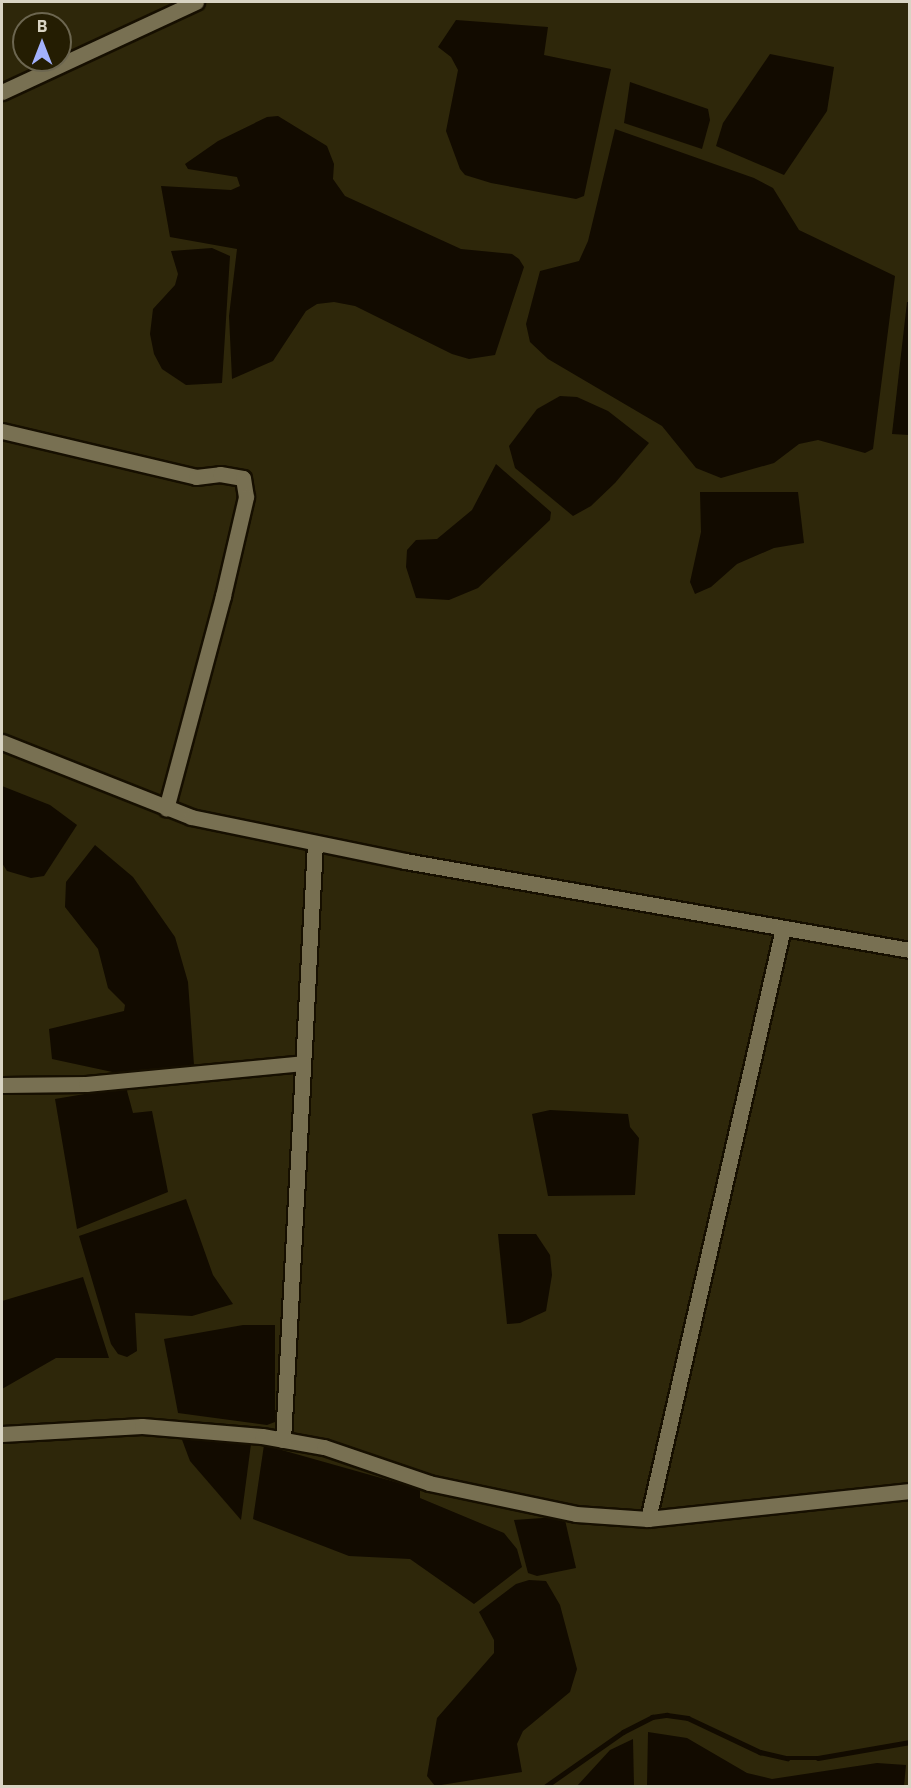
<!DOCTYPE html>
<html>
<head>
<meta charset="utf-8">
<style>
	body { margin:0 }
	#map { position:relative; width:911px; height:1788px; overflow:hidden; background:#2e270a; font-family:"IBM Plex Sans",sans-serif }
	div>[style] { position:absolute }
	.water>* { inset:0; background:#120b00 }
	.stream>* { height:4.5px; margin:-2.25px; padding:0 2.25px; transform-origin:2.25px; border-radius:2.25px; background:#120b00 }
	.roads { filter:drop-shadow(2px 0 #160f00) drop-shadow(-2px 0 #160f00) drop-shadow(0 2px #160f00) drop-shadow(0 -2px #160f00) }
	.street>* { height:15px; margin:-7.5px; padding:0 7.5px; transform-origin:7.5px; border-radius:7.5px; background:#787052 }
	span { translate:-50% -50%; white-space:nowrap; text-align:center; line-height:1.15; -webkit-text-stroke:4.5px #241d02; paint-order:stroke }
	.frame { position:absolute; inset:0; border:3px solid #d9d4c4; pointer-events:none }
	.north { position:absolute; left:12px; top:12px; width:60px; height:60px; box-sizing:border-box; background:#241d02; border:2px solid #6c6650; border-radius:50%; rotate:0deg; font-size:16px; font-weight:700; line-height:24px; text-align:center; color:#d9d4c4 }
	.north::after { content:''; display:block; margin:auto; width:21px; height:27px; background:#a3b2fd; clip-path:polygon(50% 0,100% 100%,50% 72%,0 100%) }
</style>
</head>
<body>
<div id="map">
	<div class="water">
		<div style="clip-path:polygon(456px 20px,548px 27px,544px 55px,611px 69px,584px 196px,576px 199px,491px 183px,465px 175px,460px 169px,446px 131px,458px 70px,451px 57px,438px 47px)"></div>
		<div style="clip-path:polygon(770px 54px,834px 67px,827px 111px,784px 175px,716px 146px,723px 123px)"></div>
		<div style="clip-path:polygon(630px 82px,708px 109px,710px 120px,702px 149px,624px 123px)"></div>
		<div style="clip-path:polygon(278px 116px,327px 146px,334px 164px,333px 179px,345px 196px,461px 249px,512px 254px,519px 259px,524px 267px,495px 355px,469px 359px,452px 354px,355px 306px,334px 302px,317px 304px,306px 311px,273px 361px,232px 379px,229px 316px,237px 249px,170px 237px,161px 186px,231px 190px,240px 186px,237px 177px,188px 169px,185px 164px,218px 141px,267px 117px)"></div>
		<div style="clip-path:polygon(615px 129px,754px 178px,773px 188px,799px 230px,895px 276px,873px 449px,865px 453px,818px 440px,799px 444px,774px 463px,721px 478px,696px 468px,662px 426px,548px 359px,530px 342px,526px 324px,540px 271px,579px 261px,588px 241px)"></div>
		<div style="clip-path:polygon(212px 248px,230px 256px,222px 383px,186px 385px,162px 369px,154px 354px,150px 334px,153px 309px,175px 285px,178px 274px,171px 251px)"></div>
		<div style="clip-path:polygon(907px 302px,910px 302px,909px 435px,892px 434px)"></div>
		<div style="clip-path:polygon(560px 396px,577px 397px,608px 411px,649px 443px,615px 483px,591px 506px,573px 516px,515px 468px,509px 446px,537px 409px)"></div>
		<div style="clip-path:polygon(496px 464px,551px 512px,550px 520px,478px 588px,449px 600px,416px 598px,406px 567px,407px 550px,416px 540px,437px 539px,472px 510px)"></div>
		<div style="clip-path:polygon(700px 492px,798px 492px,804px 543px,774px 548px,737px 564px,711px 587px,695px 594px,690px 582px,701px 532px)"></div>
		<div style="clip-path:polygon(2px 786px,50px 805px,77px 825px,44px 876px,31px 878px,7px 871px,2px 863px)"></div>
		<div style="clip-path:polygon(95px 845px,133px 877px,175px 937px,188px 982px,194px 1065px,117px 1073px,52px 1059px,49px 1029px,124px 1011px,125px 1005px,108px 988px,98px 949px,65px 907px,66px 882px)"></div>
		<div style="clip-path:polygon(126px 1087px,133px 1113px,152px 1111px,168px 1192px,77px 1229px,55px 1099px)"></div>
		<div style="clip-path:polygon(550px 1110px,628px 1114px,630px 1127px,639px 1138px,635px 1195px,548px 1196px,532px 1114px)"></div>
		<div style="clip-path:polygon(186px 1199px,213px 1275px,233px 1304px,192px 1316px,135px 1313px,137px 1351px,127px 1357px,118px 1354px,111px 1344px,79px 1236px)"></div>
		<div style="clip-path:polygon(498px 1234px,536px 1234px,550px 1255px,552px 1275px,546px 1311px,520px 1323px,507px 1324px)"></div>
		<div style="clip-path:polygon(83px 1277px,109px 1358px,56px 1358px,2px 1389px,2px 1301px)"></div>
		<div style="clip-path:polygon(243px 1325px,275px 1325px,275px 1422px,267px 1425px,178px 1413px,164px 1339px)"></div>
		<div style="clip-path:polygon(181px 1437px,251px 1444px,241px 1520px,190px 1461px)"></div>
		<div style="clip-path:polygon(264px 1445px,420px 1489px,420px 1498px,504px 1533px,517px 1549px,522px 1567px,474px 1604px,410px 1559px,349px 1556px,253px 1519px)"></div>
		<div style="clip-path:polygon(557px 1517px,565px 1520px,576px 1568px,537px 1576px,528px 1573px,514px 1520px)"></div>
		<div style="clip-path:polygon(529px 1580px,546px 1581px,560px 1605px,577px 1669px,570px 1692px,523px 1731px,517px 1744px,522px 1772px,435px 1786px,427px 1776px,437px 1718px,494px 1653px,494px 1640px,479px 1612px,516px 1584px)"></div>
		<div style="clip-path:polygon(648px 1732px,687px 1738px,747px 1773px,772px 1779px,877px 1763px,906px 1765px,904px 1786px,647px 1786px)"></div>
		<div style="clip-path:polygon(633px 1739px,634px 1786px,577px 1786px,610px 1750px)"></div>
	</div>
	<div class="stream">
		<div style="left:546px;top:1786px;width:94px;rotate:-35deg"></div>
		<div style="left:623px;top:1732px;width:33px;rotate:-27deg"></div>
		<div style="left:652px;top:1717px;width:15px;rotate:-8deg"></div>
		<div style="left:667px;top:1715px;width:21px;rotate:8deg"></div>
		<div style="left:688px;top:1718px;width:80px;rotate:25.3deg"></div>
		<div style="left:760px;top:1752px;width:28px;rotate:13deg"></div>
		<div style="left:787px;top:1758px;width:31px"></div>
		<div style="left:818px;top:1758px;width:93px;rotate:-9.9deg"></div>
	</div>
	<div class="roads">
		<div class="street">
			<div style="left:2px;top:92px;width:214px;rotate:-24.9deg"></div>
			<div style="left:2px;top:431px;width:199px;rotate:13.3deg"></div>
			<div style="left:196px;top:477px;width:24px;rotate:-7deg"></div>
			<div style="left:220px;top:474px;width:23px;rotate:10deg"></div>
			<div style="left:243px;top:478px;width:19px;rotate:81deg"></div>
			<div style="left:246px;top:497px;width:102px;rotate:103.1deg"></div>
			<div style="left:223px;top:596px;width:220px;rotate:105deg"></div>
			<div style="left:2px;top:742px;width:203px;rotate:21.6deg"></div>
			<div style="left:191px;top:817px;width:218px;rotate:11.6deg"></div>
			<div style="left:405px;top:861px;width:513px;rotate:10deg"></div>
			<div style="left:2px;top:1085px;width:84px;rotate:-0.7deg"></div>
			<div style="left:86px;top:1084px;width:218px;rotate:-5.5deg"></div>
			<div style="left:2px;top:1434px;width:140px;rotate:-3.3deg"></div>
			<div style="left:142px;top:1426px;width:120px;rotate:4.8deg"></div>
			<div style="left:262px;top:1436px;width:63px;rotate:10.1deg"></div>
			<div style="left:324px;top:1447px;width:111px;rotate:18.9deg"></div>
			<div style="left:429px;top:1483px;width:150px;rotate:11.9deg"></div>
			<div style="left:576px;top:1514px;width:72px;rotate:4deg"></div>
			<div style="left:648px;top:1519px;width:263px;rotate:-6.1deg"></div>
			<div style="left:283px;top:1440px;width:598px;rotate:-86.93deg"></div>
			<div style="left:648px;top:1519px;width:606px;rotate:-77.13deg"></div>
		</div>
	</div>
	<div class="frame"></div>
	<div class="north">B</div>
</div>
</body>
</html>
